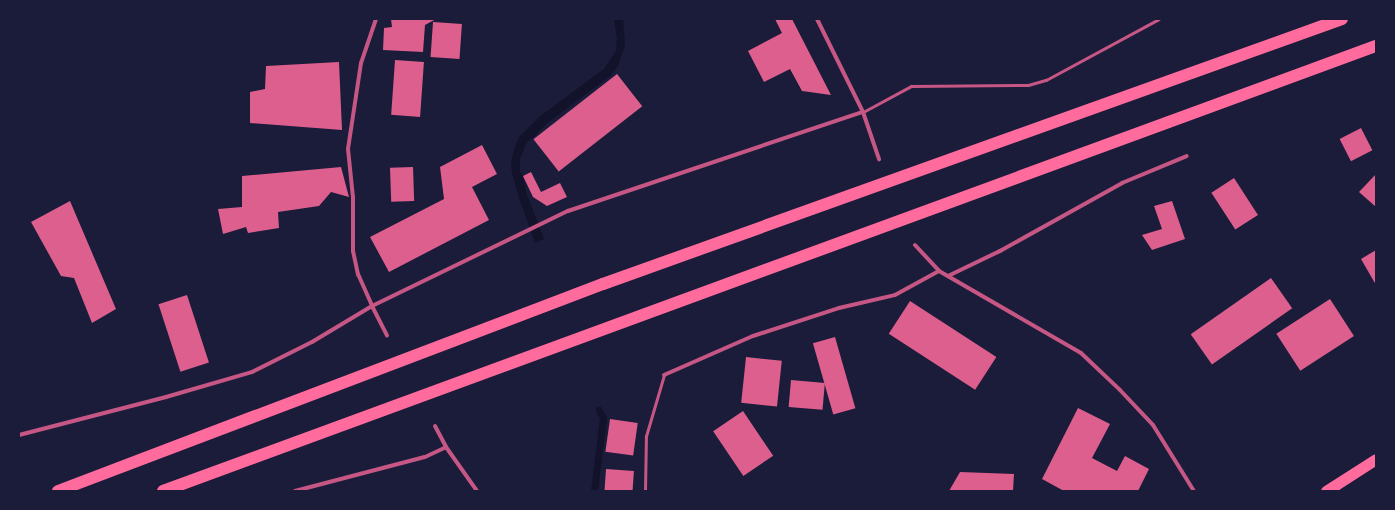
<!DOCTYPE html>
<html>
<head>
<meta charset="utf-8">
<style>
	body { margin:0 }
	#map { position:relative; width:1395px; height:510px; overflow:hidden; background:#1b1b3a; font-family:Bitter,serif }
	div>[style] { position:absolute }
	.water>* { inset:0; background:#12122b }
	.stream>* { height:7px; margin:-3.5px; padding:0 3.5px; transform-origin:3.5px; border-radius:3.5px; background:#12122b }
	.building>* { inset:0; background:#dd5f8e; transform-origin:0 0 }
	.service>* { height:3px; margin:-1.5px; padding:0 1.5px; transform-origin:1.5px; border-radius:1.5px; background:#c65784 }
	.minor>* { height:4px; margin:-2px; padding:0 2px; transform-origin:2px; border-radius:2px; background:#c65784 }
	.trunk>* { height:11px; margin:-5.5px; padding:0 5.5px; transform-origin:5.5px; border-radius:5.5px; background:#ff6b9d }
	.motorway>* { height:12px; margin:-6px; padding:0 6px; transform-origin:6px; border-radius:6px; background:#ff6b9d }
	span { translate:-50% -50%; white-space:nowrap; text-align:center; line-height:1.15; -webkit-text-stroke:4px #1b1b3a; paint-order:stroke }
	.frame { position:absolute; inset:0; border:20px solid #1b1b3a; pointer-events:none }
</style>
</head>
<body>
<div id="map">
	<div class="water">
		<div style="clip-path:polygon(614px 19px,623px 19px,625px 45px,618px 66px,610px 76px,546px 124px,533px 138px,527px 142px,520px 159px,520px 172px,523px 176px,527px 195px,544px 239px,535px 243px,520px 201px,512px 173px,511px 163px,514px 149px,519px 137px,539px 117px,604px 69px,616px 51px,617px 38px)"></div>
	</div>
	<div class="stream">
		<div style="left:594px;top:491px;width:74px;rotate:-83deg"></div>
		<div style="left:603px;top:418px;width:9px;rotate:-117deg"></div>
	</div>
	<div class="building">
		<div style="clip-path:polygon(391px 19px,436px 19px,425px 25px,423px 52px,383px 50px,384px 28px,392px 27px)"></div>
		<div style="clip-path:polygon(775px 19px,792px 19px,831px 95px,802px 91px,790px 69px,764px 82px,748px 51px,782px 33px)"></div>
		<div style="left:433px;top:22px;width:29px;height:35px;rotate:4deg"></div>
		<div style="left:395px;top:60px;width:29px;height:55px;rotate:4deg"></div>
		<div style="clip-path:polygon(339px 62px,342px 130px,250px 123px,250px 92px,265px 89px,266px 66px)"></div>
		<div style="left:617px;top:74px;width:41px;height:106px;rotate:52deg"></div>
		<div style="left:1361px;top:128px;width:25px;height:24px;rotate:63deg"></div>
		<div style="clip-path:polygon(482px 145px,497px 174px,472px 187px,489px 220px,389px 272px,370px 237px,444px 199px,440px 167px)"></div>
		<div style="clip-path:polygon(341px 167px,349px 197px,331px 192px,319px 206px,278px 212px,279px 228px,248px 233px,246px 227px,223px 234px,218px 209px,242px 207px,242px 176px)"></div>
		<div style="left:413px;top:167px;width:34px;height:23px;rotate:88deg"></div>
		<div style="clip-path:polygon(531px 172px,541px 192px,560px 183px,567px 197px,547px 206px,533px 197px,523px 176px)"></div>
		<div style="clip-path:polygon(1376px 174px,1376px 207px,1359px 192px)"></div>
		<div style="left:1234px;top:178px;width:44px;height:27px;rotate:57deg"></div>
		<div style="clip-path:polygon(70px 201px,116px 309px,92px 323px,74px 278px,61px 276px,31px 222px)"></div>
		<div style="clip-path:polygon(1172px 201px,1185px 239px,1152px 250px,1142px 235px,1162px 229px,1154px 206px)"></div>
		<div style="clip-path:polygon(1376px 250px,1376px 285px,1361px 259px)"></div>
		<div style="left:1271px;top:278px;width:37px;height:98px;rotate:55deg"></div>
		<div style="left:187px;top:295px;width:71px;height:30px;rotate:72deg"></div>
		<div style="left:1330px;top:299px;width:44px;height:64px;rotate:57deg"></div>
		<div style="left:910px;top:301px;width:103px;height:39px;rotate:33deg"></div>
		<div style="left:835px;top:337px;width:74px;height:23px;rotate:74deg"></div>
		<div style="left:746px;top:357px;width:36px;height:46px;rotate:6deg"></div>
		<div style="left:791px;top:380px;width:34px;height:27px;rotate:5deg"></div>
		<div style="clip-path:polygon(1078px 408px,1110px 424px,1092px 458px,1117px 471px,1125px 456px,1149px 469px,1138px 491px,1064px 491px,1042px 479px)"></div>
		<div style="left:743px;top:411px;width:54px;height:36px;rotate:56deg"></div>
		<div style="left:610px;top:419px;width:28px;height:33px;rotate:8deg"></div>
		<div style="left:606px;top:469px;width:28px;height:22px;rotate:4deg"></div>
		<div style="clip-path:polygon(960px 472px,1014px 474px,1013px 491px,949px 491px)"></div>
	</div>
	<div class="service">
		<div style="left:863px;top:112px;width:55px;rotate:-28.4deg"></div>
		<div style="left:911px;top:86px;width:117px;rotate:-0.5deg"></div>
		<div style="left:1028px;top:85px;width:19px;rotate:-16deg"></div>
		<div style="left:1046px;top:80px;width:128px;rotate:-28.4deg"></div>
		<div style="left:645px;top:491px;width:55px;rotate:-89deg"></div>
		<div style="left:646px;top:436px;width:64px;rotate:-73.6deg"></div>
	</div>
	<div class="minor">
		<div style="left:376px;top:19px;width:46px;rotate:108.8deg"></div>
		<div style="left:361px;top:63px;width:87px;rotate:98.6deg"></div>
		<div style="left:348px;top:149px;width:48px;rotate:84.1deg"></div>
		<div style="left:353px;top:197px;width:54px;rotate:90deg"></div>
		<div style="left:353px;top:251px;width:24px;rotate:78deg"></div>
		<div style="left:358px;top:274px;width:35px;rotate:66deg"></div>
		<div style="left:372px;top:306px;width:33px;rotate:63deg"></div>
		<div style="left:817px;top:19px;width:104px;rotate:63.7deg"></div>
		<div style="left:863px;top:112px;width:50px;rotate:71.2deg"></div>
		<div style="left:915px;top:245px;width:35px;rotate:47deg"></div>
		<div style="left:939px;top:271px;width:164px;rotate:30deg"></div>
		<div style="left:1081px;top:353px;width:54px;rotate:43.5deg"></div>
		<div style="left:1120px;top:390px;width:48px;rotate:46.7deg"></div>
		<div style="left:1153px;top:425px;width:78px;rotate:58.2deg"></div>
		<div style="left:948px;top:276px;width:58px;rotate:-25.7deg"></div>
		<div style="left:1000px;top:251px;width:140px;rotate:-29.1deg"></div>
		<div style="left:1122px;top:183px;width:70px;rotate:-22.6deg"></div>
		<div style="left:664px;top:375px;width:97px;rotate:-23.7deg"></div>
		<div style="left:753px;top:336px;width:90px;rotate:-18deg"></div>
		<div style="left:839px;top:308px;width:57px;rotate:-13.1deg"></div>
		<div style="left:895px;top:295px;width:50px;rotate:-28.6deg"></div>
		<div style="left:435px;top:426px;width:24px;rotate:62deg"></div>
		<div style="left:446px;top:447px;width:54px;rotate:54.8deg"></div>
		<div style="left:19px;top:435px;width:152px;rotate:-14.5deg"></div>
		<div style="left:166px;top:397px;width:90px;rotate:-16.2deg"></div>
		<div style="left:252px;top:372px;width:67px;rotate:-26.6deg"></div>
		<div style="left:312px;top:342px;width:70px;rotate:-31deg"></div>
		<div style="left:372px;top:306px;width:218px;rotate:-25.9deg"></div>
		<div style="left:568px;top:211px;width:311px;rotate:-18.6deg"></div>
		<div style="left:295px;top:491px;width:134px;rotate:-14.7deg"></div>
		<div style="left:425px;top:457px;width:23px;rotate:-25deg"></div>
	</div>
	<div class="trunk">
		<div style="left:1326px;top:491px;width:59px;rotate:-32.6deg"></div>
	</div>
	<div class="motorway">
		<div style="left:58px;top:491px;width:583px;rotate:-20.8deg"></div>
		<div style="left:603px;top:284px;width:785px;rotate:-19.73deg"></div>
		<div style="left:163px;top:491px;width:1292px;rotate:-20.15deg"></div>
	</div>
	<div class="frame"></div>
</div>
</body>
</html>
